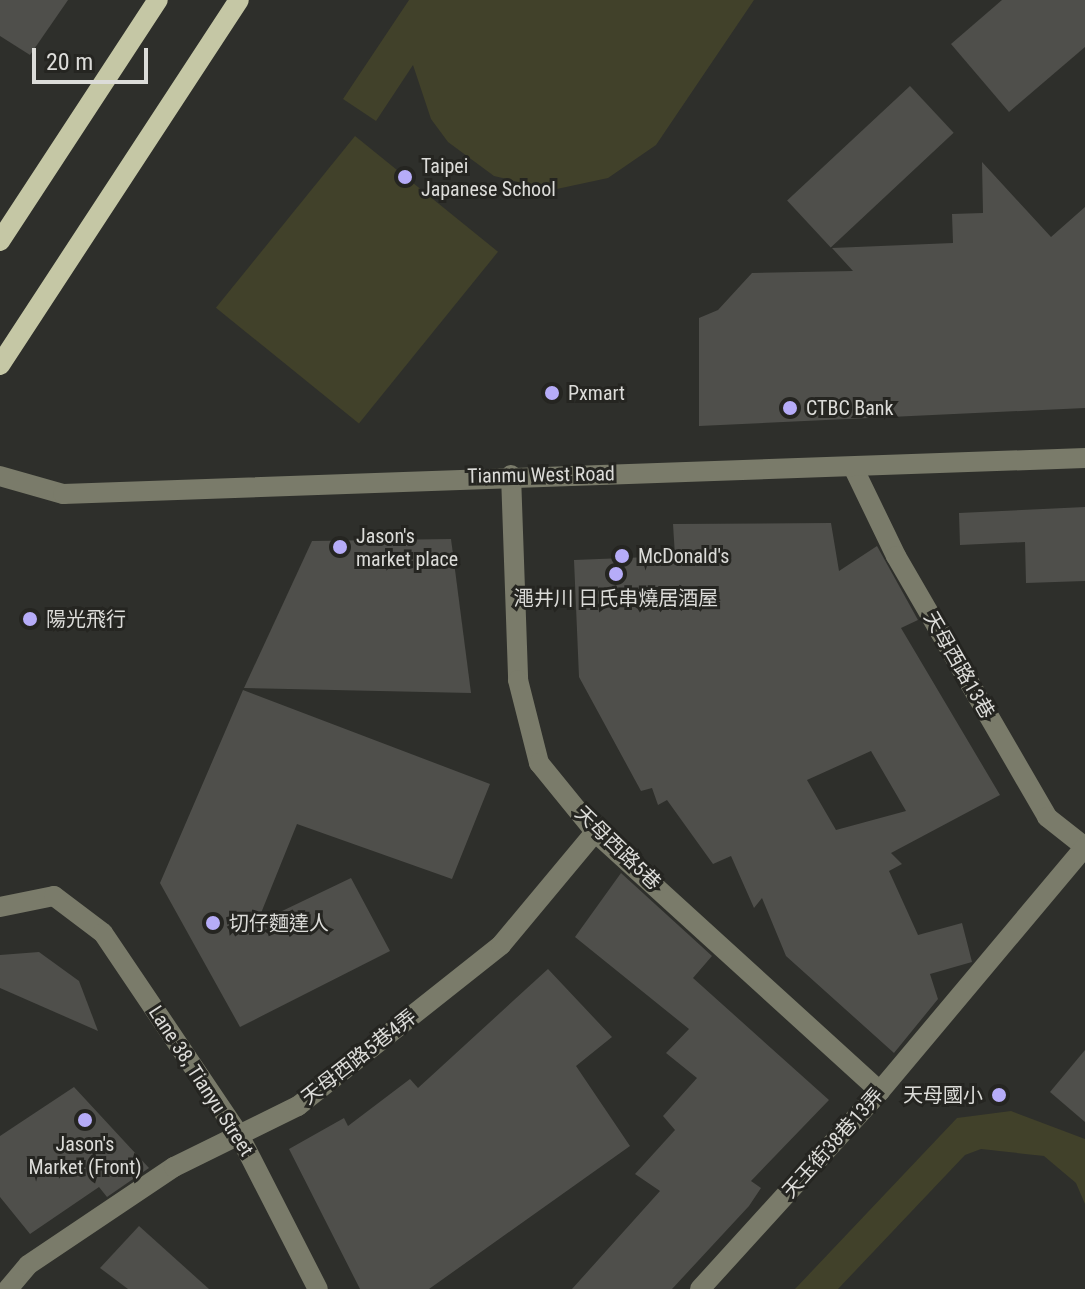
<!DOCTYPE html>
<html>
<head>
<meta charset="utf-8">
<style>
	body { margin:0 }
	#map { position:relative; width:1085px; height:1289px; overflow:hidden; background:#2e2f2b; font-family:"Roboto Condensed","Noto Sans TC",sans-serif }
	div>[style] { position:absolute }
	.green>* { inset:0; background:#41412a; transform-origin:0 0 }
	.building>* { inset:0; background:#4f4f4b; transform-origin:0 0 }
	.minor>* { height:20px; margin:-10px; padding:0 10px; transform-origin:10px; border-radius:10px; background:#7a7b6a }
	.major>* { height:20px; margin:-10px; padding:0 10px; transform-origin:10px; border-radius:10px; background:#c5c7a5 }
	.dots>* { width:22px; height:22px; translate:-50% -50%; box-sizing:border-box; border:4px solid #252521; border-radius:50% }
	span { translate:-50% -50%; white-space:nowrap; text-align:center; line-height:1.15; -webkit-text-stroke:6px #252521; paint-order:stroke }
	.poi-label { font-size:20px; color:#dcdcd9 }
	.left { translate:0 -50%; text-align:left }
	.right { translate:-100% -50%; text-align:right }
	.street-label { font-size:20px; color:#dcdcd9 }
	.scale { position:absolute; left:32px; top:48px; width:116px; height:36px; box-sizing:border-box; border:4px solid #dcdcd9; border-top:0; padding-left:10px; font-size:24px; line-height:28px; white-space:nowrap; color:#dcdcd9; -webkit-text-stroke:6px #252521; paint-order:stroke }
</style>
</head>
<body>
<div id="map">
	<div class="green">
		<div style="clip-path:polygon(409px 0,754px 0,656px 145px,608px 178px,552px 190px,494px 176px,448px 142px,431px 119px,413px 65px,376px 121px,343px 99px)"></div>
		<div style="left:355px;top:136px;width:184px;height:221px;rotate:39deg"></div>
		<div style="clip-path:polygon(1011px 1111px,1085px 1139px,1085px 1204px,1076px 1183px,1044px 1156px,981px 1149px,965px 1155px,838px 1289px,795px 1289px,957px 1118px)"></div>
	</div>
	<div class="building">
		<div style="clip-path:polygon(0 0,68px 0,30px 55px,0 36px)"></div>
		<div style="clip-path:polygon(1002px 0,1085px 0,1085px 47px,1009px 112px,951px 44px)"></div>
		<div style="left:910px;top:86px;width:64px;height:168px;rotate:47deg"></div>
		<div style="clip-path:polygon(982px 162px,1051px 237px,1085px 207px,1085px 408px,699px 426px,699px 318px,718px 310px,752px 273px,853px 271px,832px 248px,953px 243px,952px 214px,983px 213px)"></div>
		<div style="clip-path:polygon(1085px 507px,1085px 581px,1026px 583px,1025px 542px,960px 545px,959px 513px)"></div>
		<div style="clip-path:polygon(evenodd,831px 523px,839px 571px,877px 546px,918px 620px,901px 628px,1000px 795px,891px 853px,902px 864px,889px 871px,918px 935px,962px 923px,972px 962px,930px 974px,938px 999px,894px 1053px,786px 956px,762px 898px,754px 908px,731px 856px,713px 864px,667px 800px,658px 805px,652px 788px,641px 791px,579px 677px,574px 560px,675px 556px,673px 524px,831px 523px,871px 751px,906px 811px,836px 830px,807px 780px,871px 751px)"></div>
		<div style="clip-path:polygon(451px 539px,471px 693px,244px 688px,312px 541px)"></div>
		<div style="clip-path:polygon(243px 690px,490px 784px,452px 879px,297px 824px,257px 923px,351px 878px,390px 951px,240px 1027px,160px 883px)"></div>
		<div style="clip-path:polygon(621px 873px,712px 956px,693px 978px,829px 1100px,751px 1181px,761px 1188px,749px 1206px,672px 1289px,572px 1289px,660px 1191px,635px 1174px,675px 1130px,663px 1116px,697px 1078px,666px 1053px,689px 1029px,575px 937px)"></div>
		<div style="clip-path:polygon(39px 952px,79px 981px,98px 1031px,0 988px,0 955px)"></div>
		<div style="clip-path:polygon(548px 969px,612px 1037px,576px 1066px,630px 1146px,429px 1289px,360px 1289px,289px 1149px,344px 1118px,348px 1126px,410px 1079px,418px 1088px)"></div>
		<div style="clip-path:polygon(1085px 1050px,1085px 1122px,1050px 1092px)"></div>
		<div style="clip-path:polygon(74px 1087px,149px 1168px,107px 1197px,99px 1187px,30px 1234px,0 1197px,0 1136px)"></div>
		<div style="clip-path:polygon(139px 1226px,209px 1289px,128px 1289px,100px 1268px)"></div>
	</div>
	<div class="minor">
		<div style="left:853px;top:467px;width:99px;rotate:64.2deg"></div>
		<div style="left:896px;top:556px;width:302px;rotate:59.9deg"></div>
		<div style="left:1047px;top:817px;width:48px;rotate:38.3deg"></div>
		<div style="left:511px;top:475px;width:205px;rotate:88deg"></div>
		<div style="left:518px;top:680px;width:86px;rotate:75.8deg"></div>
		<div style="left:539px;top:763px;width:89px;rotate:50.9deg"></div>
		<div style="left:595px;top:832px;width:385px;rotate:42.3deg"></div>
		<div style="left:0;top:476px;width:66px;rotate:15.9deg"></div>
		<div style="left:63px;top:494px;width:1023px;rotate:-2.02deg"></div>
		<div style="left:0;top:907px;width:55px;rotate:-11.5deg"></div>
		<div style="left:54px;top:896px;width:61px;rotate:37.1deg"></div>
		<div style="left:103px;top:933px;width:241px;rotate:56deg"></div>
		<div style="left:238px;top:1133px;width:175px;rotate:62.9deg"></div>
		<div style="left:8px;top:1289px;width:31px;rotate:-50deg"></div>
		<div style="left:28px;top:1265px;width:176px;rotate:-33.9deg"></div>
		<div style="left:174px;top:1167px;width:138px;rotate:-26.2deg"></div>
		<div style="left:298px;top:1106px;width:259px;rotate:-38.4deg"></div>
		<div style="left:501px;top:945px;width:147px;rotate:-50.2deg"></div>
		<div style="left:700px;top:1289px;width:268px;rotate:-47.7deg"></div>
		<div style="left:880px;top:1091px;width:319px;rotate:-50deg"></div>
	</div>
	<div class="major">
		<div style="left:0;top:241px;width:288px;rotate:-56.8deg"></div>
		<div style="left:0;top:365px;width:436px;rotate:-56.8deg"></div>
	</div>
	<div class="dots">
		<div style="left:405px;top:177px;background:#b6acf8"></div>
		<div style="left:552px;top:393px;background:#b6acf8"></div>
		<div style="left:790px;top:408px;background:#b6acf8"></div>
		<div style="left:340px;top:547px;background:#b6acf8"></div>
		<div style="left:622px;top:556px;background:#b6acf8"></div>
		<div style="left:616px;top:574px;background:#b6acf8"></div>
		<div style="left:30px;top:619px;background:#b6acf8"></div>
		<div style="left:213px;top:923px;background:#b6acf8"></div>
		<div style="left:999px;top:1095px;background:#b6acf8"></div>
		<div style="left:85px;top:1120px;background:#b6acf8"></div>
	</div>
	<div class="poi-label">
		<span class="left" style="left:421px;top:178px">Taipei<br>Japanese School</span>
		<span class="left" style="left:568px;top:393px">Pxmart</span>
		<span class="left" style="left:806px;top:408px">CTBC Bank</span>
		<span class="left" style="left:356px;top:548px">Jason's<br>market place</span>
		<span class="left" style="left:638px;top:556px">McDonald's</span>
		<span style="left:616px;top:598px">澠井川 日氏串燒居酒屋</span>
		<span class="left" style="left:46px;top:619px">陽光飛行</span>
		<span class="left" style="left:229px;top:923px">切仔麵達人</span>
		<span class="right" style="left:983px;top:1095px">天母國小</span>
		<span style="left:85px;top:1156px">Jason's<br>Market (Front)</span>
	</div>
	<div class="street-label">
		<span style="left:541px;top:475px;rotate:-1deg">Tianmu West Road</span>
		<span style="left:959px;top:665px;rotate:60deg">天母西路13巷</span>
		<span style="left:618px;top:848px;rotate:44deg">天母西路5巷</span>
		<span style="left:359px;top:1057px;rotate:-38deg">天母西路5巷4弄</span>
		<span style="left:201px;top:1081px;rotate:57deg">Lane 38, Tianyu Street</span>
		<span style="left:833px;top:1143px;rotate:-48deg">天玉街38巷13弄</span>
	</div>
	<div class="scale">20 m</div>
</div>
</body>
</html>
